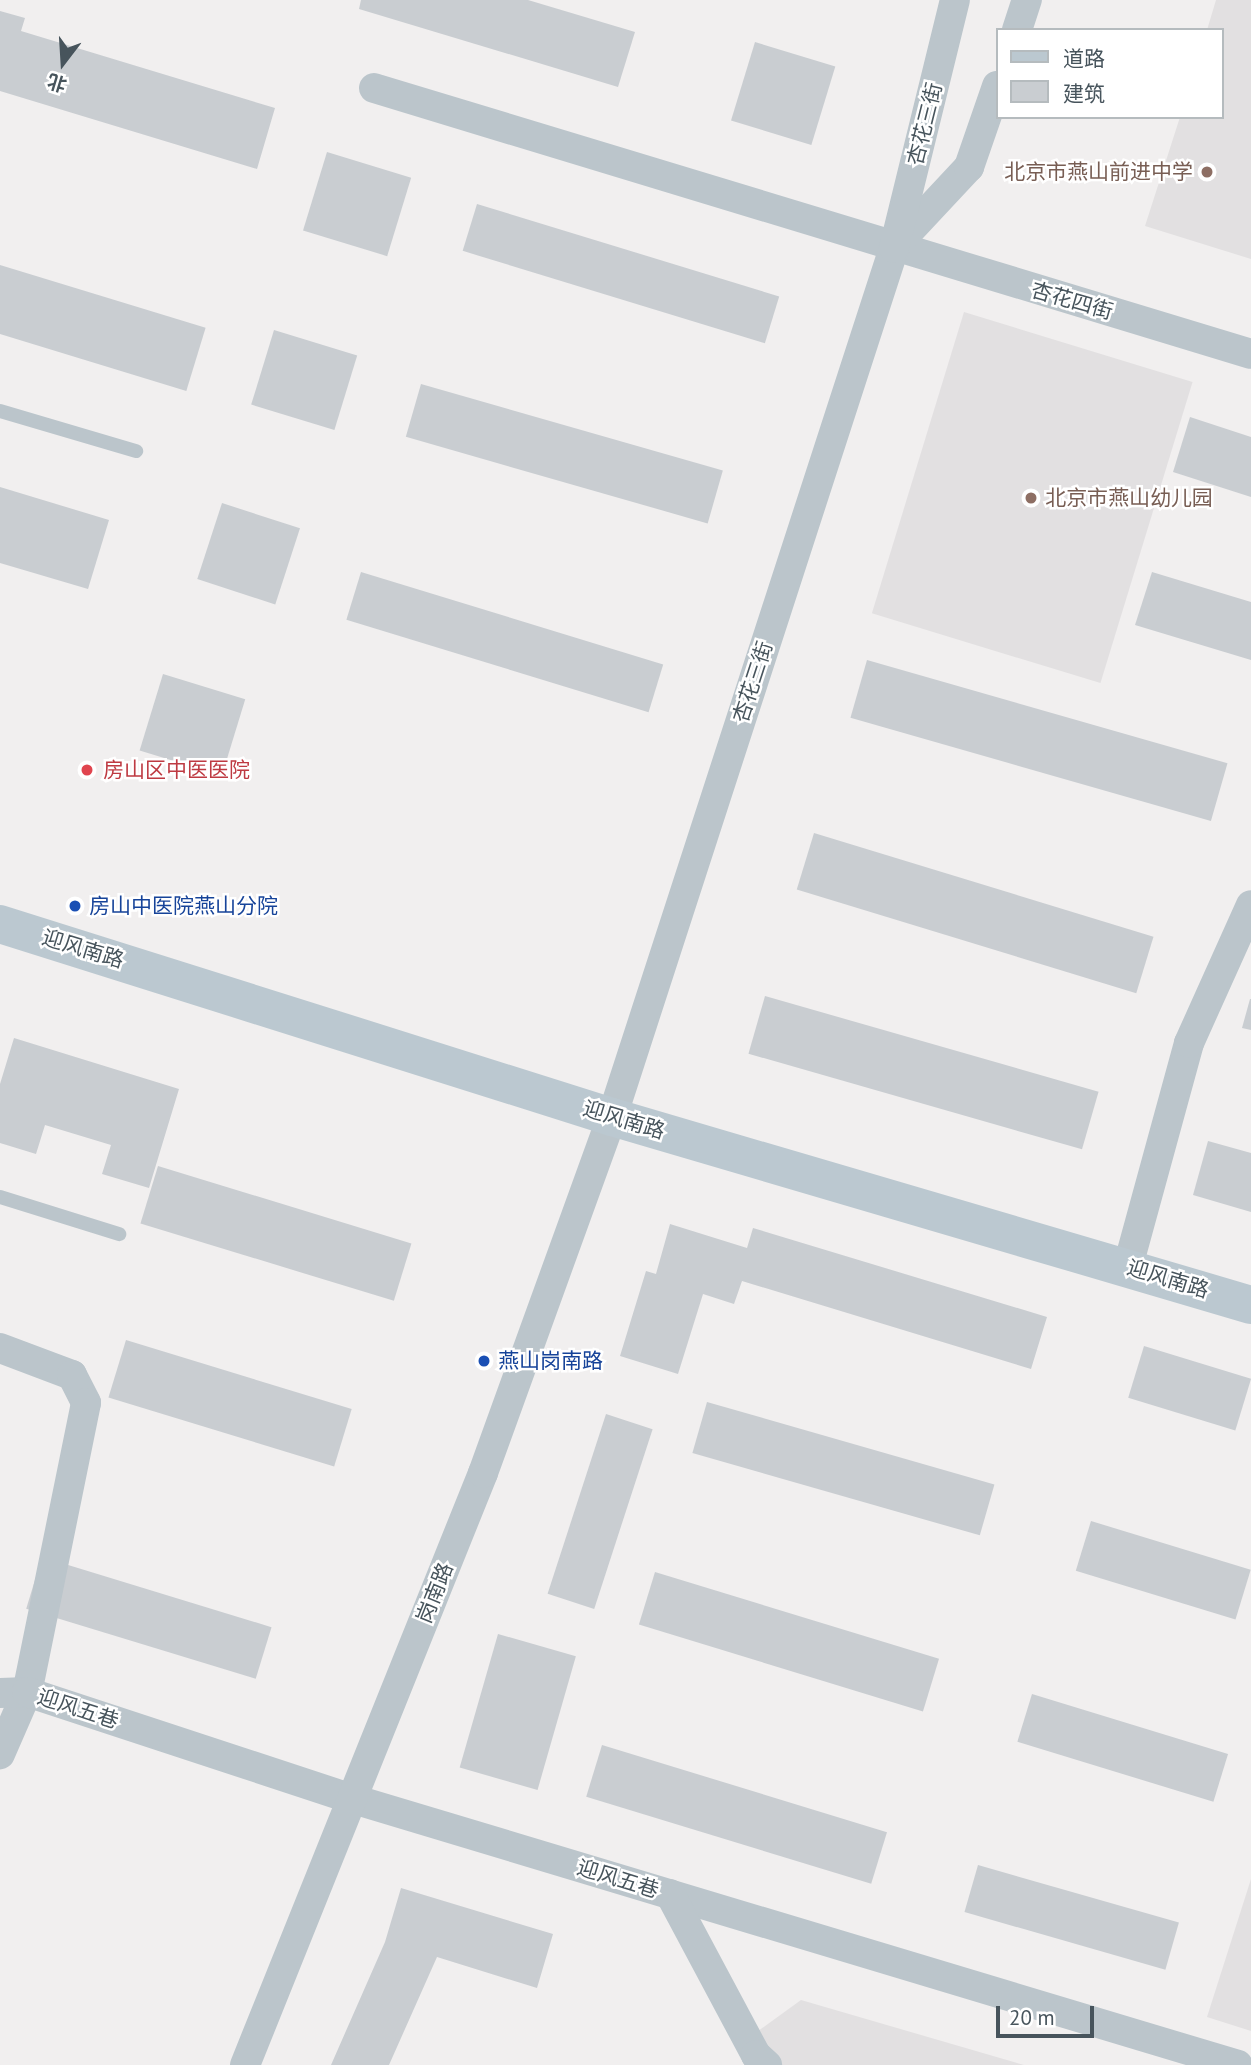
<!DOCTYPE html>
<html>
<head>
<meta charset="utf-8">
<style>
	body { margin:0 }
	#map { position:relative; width:1251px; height:2065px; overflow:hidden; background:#f1efef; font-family:"PT Sans","Noto Sans SC",sans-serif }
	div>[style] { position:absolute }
	.education>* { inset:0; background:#e2e0e1; transform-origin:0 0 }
	.building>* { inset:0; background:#c9cdd1; transform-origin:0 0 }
	.lane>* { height:14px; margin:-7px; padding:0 7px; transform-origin:7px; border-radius:7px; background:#bbc5cb }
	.street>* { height:30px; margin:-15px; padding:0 15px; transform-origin:15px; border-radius:15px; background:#bbc5cb }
	.secondary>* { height:38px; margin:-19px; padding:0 19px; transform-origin:19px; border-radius:19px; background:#bbc8d0 }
	.dots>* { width:19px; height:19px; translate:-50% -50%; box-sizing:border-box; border:4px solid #fff; border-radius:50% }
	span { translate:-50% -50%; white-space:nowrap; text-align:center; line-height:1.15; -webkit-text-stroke:5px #fff; paint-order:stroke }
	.street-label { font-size:21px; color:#47545c }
	.education-label { font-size:21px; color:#785e54 }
	.right { translate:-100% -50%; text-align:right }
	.left { translate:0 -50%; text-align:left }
	.health-label { font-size:21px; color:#be3a42 }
	.transit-label { font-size:21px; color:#164399 }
	.legend { position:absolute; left:996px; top:28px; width:228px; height:91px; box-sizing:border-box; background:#fff; border:2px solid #b5bbbe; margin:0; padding:9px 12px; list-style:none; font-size:21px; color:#47545c }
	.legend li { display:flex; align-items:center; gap:14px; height:35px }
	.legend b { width:35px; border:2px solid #b5bbbe }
	.north { position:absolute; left:28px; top:28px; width:70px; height:70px; -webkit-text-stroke:5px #fff; paint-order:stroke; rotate:197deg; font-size:19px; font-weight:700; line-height:28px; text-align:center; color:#47545c }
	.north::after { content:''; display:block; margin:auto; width:24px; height:32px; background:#47545c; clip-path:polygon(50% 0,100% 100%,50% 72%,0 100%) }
	.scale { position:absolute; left:996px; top:2006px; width:98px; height:32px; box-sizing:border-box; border:4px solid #47545c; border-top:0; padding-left:9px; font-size:21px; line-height:24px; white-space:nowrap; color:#47545c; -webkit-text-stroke:5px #fff; paint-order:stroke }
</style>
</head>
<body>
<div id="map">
	<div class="education">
		<div style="clip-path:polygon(1216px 0,1251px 0,1251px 259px,1145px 226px,1180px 117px,1221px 117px,1221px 30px,1207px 30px)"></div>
		<div style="left:964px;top:312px;width:239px;height:315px;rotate:17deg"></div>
		<div style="clip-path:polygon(1251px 1879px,1251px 2031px,1207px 2017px)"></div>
		<div style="clip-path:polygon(801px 2000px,1024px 2065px,764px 2065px,747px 2039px)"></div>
	</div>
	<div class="building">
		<div style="clip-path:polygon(361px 0,528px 0,635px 32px,618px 87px,359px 9px)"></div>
		<div style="clip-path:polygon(0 11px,25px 18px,21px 31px,275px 108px,257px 169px,0 91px)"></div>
		<div style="left:755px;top:42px;width:84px;height:82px;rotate:17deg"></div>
		<div style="left:327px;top:152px;width:88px;height:82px;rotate:17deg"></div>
		<div style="left:477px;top:204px;width:316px;height:49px;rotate:17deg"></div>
		<div style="left:0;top:265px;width:215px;height:66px;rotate:17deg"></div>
		<div style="left:274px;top:330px;width:87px;height:78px;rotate:17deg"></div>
		<div style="left:421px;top:384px;width:314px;height:55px;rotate:16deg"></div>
		<div style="clip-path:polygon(1190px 417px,1251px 437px,1251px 497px,1173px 472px)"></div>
		<div style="clip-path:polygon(0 487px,109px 520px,88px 589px,0 563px)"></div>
		<div style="left:222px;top:503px;width:82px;height:80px;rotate:18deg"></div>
		<div style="left:361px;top:572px;width:316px;height:50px;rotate:17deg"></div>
		<div style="clip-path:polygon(1152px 572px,1251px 602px,1251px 660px,1135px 625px)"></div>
		<div style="left:867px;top:660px;width:375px;height:60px;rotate:16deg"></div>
		<div style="left:163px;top:674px;width:86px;height:80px;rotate:17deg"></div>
		<div style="left:814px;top:833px;width:355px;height:59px;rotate:17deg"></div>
		<div style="left:765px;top:996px;width:347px;height:60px;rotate:16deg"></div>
		<div style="clip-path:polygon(1250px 999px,1251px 999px,1251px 1030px,1242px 1028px)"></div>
		<div style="clip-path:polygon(14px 1038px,179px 1089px,149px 1188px,102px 1174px,111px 1145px,45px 1125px,36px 1154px,0 1143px,0 1084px)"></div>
		<div style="clip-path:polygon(1208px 1141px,1251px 1153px,1251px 1212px,1193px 1195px)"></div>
		<div style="left:158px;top:1166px;width:265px;height:60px;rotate:17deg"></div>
		<div style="clip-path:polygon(670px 1224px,747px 1248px,753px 1228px,1047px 1317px,1031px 1369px,742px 1281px,734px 1304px,703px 1294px,678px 1374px,620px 1356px,646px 1271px,656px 1274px)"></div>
		<div style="left:126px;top:1340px;width:236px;height:60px;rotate:17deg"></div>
		<div style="left:1144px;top:1346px;width:112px;height:54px;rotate:17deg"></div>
		<div style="left:707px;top:1402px;width:299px;height:53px;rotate:16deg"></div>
		<div style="left:606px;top:1414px;width:49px;height:189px;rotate:18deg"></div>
		<div style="left:1091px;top:1521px;width:167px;height:52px;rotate:17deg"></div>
		<div style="left:42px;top:1557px;width:240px;height:54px;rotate:17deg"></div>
		<div style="left:655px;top:1572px;width:297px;height:55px;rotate:17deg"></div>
		<div style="left:498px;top:1634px;width:81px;height:139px;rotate:16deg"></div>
		<div style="left:1032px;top:1694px;width:205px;height:50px;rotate:17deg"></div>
		<div style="left:602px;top:1745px;width:298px;height:54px;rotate:17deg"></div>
		<div style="left:978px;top:1865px;width:209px;height:49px;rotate:16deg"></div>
		<div style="clip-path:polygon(401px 1888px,553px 1934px,537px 1988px,437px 1957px,389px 2065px,331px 2065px,385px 1942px)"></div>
	</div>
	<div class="lane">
		<div style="left:0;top:411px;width:142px;rotate:16.4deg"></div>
		<div style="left:0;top:1197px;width:125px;rotate:17.3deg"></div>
	</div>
	<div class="street">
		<div style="left:1017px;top:30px;width:32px;rotate:-72deg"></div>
		<div style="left:374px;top:88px;width:916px;rotate:16.87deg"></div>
		<div style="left:896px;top:245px;width:107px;rotate:-46.9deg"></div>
		<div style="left:969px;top:167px;width:86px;rotate:-70.9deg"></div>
		<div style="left:1128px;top:1266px;width:231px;rotate:-74.7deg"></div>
		<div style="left:1189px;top:1043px;width:151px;rotate:-65.8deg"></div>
		<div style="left:0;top:1348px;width:77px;rotate:20.6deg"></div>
		<div style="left:72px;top:1375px;width:31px;rotate:63deg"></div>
		<div style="left:86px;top:1403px;width:295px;rotate:101.5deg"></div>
		<div style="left:27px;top:1692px;width:68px;rotate:113.5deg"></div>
		<div style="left:0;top:1693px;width:27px;rotate:-2deg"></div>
		<div style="left:27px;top:1692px;width:343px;rotate:18.2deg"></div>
		<div style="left:353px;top:1799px;width:924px;rotate:16.73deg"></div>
		<div style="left:670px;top:1894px;width:183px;rotate:61.9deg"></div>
		<div style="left:756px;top:2055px;width:15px;rotate:42deg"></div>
		<div style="left:245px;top:2065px;width:638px;rotate:-68.1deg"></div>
		<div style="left:483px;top:1473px;width:379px;rotate:-70.1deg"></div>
		<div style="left:612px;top:1117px;width:914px;rotate:-72.02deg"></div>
		<div style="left:894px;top:248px;width:255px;rotate:-76.2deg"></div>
	</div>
	<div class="secondary">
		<div style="left:0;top:924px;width:642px;rotate:17.5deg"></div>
		<div style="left:612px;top:1117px;width:666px;rotate:16.39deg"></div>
	</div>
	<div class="dots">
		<div style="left:1207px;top:172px;background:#8d6e63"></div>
		<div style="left:1031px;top:498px;background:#8d6e63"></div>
		<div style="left:87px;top:770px;background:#e0444e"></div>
		<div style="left:75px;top:906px;background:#1a4fb4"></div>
		<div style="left:484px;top:1361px;background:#1a4fb4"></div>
	</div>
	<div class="street-label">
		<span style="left:925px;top:124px;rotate:-76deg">杏花三街</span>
		<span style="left:1072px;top:301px;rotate:16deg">杏花四街</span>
		<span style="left:753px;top:682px;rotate:-72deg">杏花三街</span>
		<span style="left:83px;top:949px;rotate:17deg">迎风南路</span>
		<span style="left:624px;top:1120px;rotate:17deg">迎风南路</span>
		<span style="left:1168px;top:1279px;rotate:17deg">迎风南路</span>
		<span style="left:435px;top:1593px;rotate:-68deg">岗南路</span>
		<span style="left:78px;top:1709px;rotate:18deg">迎风五巷</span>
		<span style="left:618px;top:1879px;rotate:17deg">迎风五巷</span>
	</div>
	<div class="education-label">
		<span class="right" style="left:1193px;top:172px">北京市燕山前进中学</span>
		<span class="left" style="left:1045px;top:498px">北京市燕山幼儿园</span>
	</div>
	<div class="health-label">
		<span class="left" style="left:103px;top:770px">房山区中医医院</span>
	</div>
	<div class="transit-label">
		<span class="left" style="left:89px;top:906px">房山中医院燕山分院</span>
		<span class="left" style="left:498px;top:1361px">燕山岗南路</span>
	</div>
	<ul class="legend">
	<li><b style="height:9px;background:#bbc8d0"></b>道路</li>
	<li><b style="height:19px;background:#c9cdd1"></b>建筑</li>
	</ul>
	<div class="north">北</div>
	<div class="scale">20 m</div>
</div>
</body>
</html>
